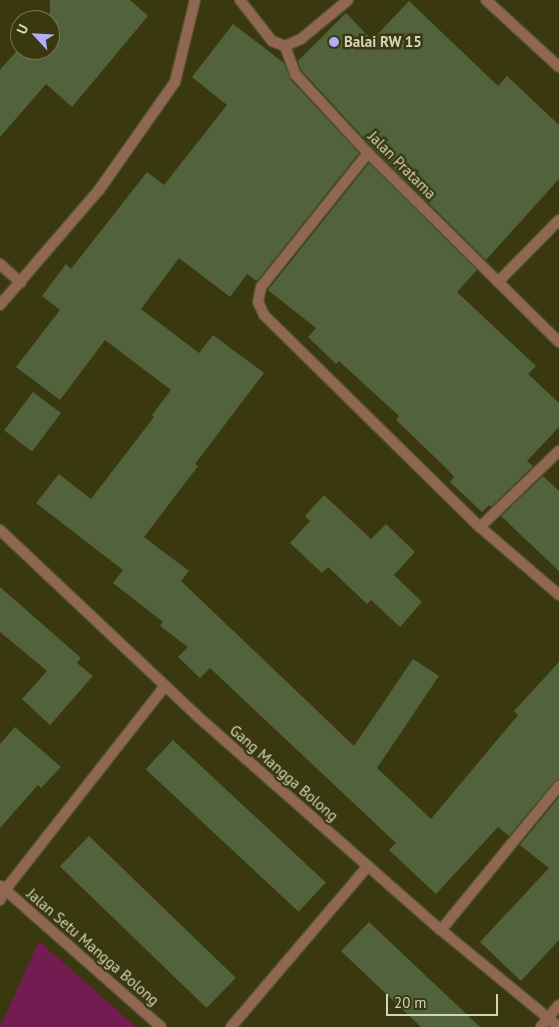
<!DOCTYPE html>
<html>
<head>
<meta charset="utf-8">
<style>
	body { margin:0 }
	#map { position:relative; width:559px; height:1027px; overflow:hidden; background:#3a380e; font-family:"PT Sans",sans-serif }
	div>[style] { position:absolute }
	.green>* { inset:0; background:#731c51 }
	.building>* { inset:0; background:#52623c; transform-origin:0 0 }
	.roads { filter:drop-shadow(1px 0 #56542e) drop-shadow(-1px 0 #56542e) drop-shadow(0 1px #56542e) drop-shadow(0 -1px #56542e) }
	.minor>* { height:10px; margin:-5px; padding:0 5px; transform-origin:5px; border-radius:5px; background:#906753 }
	.dots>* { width:14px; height:14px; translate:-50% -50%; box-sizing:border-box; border:2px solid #3a380e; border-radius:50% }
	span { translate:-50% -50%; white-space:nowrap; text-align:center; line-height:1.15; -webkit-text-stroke:5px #3a380e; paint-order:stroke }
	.poi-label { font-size:15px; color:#d4d4bd; font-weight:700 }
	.left { translate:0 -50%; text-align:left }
	.street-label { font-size:15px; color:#d4d4bd }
	.north { position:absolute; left:10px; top:10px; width:50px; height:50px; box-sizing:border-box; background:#3a380e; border:1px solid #787654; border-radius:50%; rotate:295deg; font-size:14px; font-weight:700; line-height:20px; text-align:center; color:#d4d4bd }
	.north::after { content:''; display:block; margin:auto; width:18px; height:22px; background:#b3adf9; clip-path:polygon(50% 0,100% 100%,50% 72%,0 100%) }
	.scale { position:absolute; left:386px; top:994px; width:112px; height:22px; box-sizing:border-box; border:2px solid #d4d4bd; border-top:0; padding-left:6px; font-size:15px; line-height:18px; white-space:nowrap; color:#d4d4bd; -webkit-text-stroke:4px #3a380e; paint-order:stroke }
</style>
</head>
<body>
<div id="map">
	<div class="green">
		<div style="clip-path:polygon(39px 941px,136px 1027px,0 1027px)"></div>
	</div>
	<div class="building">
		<div style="clip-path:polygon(50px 0,130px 0,148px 16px,72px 107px,46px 84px,0 137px,0 70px,20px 47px,20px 50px,50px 50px,50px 20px,44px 20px,50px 13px)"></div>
		<div style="clip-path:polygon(409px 1px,498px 86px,507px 76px,559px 125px,559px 179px,486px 260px,373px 148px,301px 70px,298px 61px,346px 13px,372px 40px)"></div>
		<div style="clip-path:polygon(233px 24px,284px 63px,290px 79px,359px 153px,257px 281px,247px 274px,230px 297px,179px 258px,141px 309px,199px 353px,213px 335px,264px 373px,195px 464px,198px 466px,144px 537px,189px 571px,181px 581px,354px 746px,413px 659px,439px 676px,377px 768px,431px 819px,518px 715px,514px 711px,559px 662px,559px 779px,554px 782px,509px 836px,498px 827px,436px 894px,389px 850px,396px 843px,210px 668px,200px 678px,178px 657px,188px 647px,160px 626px,163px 622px,113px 583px,123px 570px,36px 503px,59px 474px,91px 499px,154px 417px,152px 415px,171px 390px,105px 340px,60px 400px,16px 367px,60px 310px,42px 296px,66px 264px,71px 269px,147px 172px,164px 185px,227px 105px,192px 77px)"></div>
		<div style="clip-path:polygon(369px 163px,477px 270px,457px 292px,536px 366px,528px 374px,559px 403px,559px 427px,527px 461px,533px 466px,491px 507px,489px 505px,482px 512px,450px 482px,454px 477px,446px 468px,396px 420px,399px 416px,339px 361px,336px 364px,308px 337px,316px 328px,268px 290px)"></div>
		<div style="left:33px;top:392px;width:35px;height:48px;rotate:37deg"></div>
		<div style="clip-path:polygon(543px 476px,559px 491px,559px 571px,501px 516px)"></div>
		<div style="clip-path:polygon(324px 495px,371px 539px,386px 524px,415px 552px,394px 575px,422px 602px,400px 627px,371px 600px,367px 604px,328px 567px,322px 573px,290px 543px,310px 521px,305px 516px)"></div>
		<div style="clip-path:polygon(0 587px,81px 658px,77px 663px,93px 676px,50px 725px,22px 699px,47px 671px,0 632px)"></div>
		<div style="clip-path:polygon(15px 727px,61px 767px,41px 788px,38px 785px,0 828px,0 744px)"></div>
		<div style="left:173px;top:740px;width:209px;height:40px;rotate:43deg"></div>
		<div style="clip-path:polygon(559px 797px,559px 940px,521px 981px,480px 942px,549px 868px,520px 845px)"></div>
		<div style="left:89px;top:836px;width:204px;height:42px;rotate:44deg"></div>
		<div style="clip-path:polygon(369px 922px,480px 1027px,421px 1027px,341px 951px)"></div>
	</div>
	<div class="roads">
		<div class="minor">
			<div style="left:240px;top:0;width:52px;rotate:52deg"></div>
			<div style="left:272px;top:41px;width:14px;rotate:21deg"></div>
			<div style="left:486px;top:0;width:99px;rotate:42.5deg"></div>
			<div style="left:285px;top:46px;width:30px;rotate:70deg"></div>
			<div style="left:295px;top:74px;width:108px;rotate:47.3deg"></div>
			<div style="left:368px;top:153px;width:269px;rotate:44.7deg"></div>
			<div style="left:285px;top:46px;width:17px;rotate:-24deg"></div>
			<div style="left:301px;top:39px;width:61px;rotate:-39.7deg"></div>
			<div style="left:368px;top:153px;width:171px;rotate:128.6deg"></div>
			<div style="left:261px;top:287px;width:15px;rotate:101deg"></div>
			<div style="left:258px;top:302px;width:14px;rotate:65deg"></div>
			<div style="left:264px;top:315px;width:303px;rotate:44.5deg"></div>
			<div style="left:480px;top:527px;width:104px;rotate:40.7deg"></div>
			<div style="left:0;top:264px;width:28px;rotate:42deg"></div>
			<div style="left:498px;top:282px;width:87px;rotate:-45.5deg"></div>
			<div style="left:0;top:305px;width:152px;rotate:-49.3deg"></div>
			<div style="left:99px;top:190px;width:132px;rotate:-54.9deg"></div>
			<div style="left:175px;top:82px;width:84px;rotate:-76.3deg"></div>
			<div style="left:480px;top:527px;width:110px;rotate:-43.9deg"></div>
			<div style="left:0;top:530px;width:270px;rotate:43.3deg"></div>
			<div style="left:196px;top:715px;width:326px;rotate:41.3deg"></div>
			<div style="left:441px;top:930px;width:153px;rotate:39.4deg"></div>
			<div style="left:1px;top:886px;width:213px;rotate:41.4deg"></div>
			<div style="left:0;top:900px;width:11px;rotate:-63deg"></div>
			<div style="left:5px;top:890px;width:258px;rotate:-51.9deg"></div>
			<div style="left:441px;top:930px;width:186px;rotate:-50.7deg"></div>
			<div style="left:231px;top:1027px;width:211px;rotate:-49.6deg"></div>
			<div style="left:541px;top:1027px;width:28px;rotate:-51deg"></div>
		</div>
	</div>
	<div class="dots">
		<div style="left:334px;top:42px;background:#b3adf9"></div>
	</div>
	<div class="poi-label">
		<span class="left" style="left:344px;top:42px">Balai RW 15</span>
	</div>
	<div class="street-label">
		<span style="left:402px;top:165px;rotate:45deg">Jalan Pratama</span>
		<span style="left:284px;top:773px;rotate:41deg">Gang Mangga Bolong</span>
		<span style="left:93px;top:947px;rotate:41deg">Jalan Setu Mangga Bolong</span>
	</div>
	<div class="north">U</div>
	<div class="scale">20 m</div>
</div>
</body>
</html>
